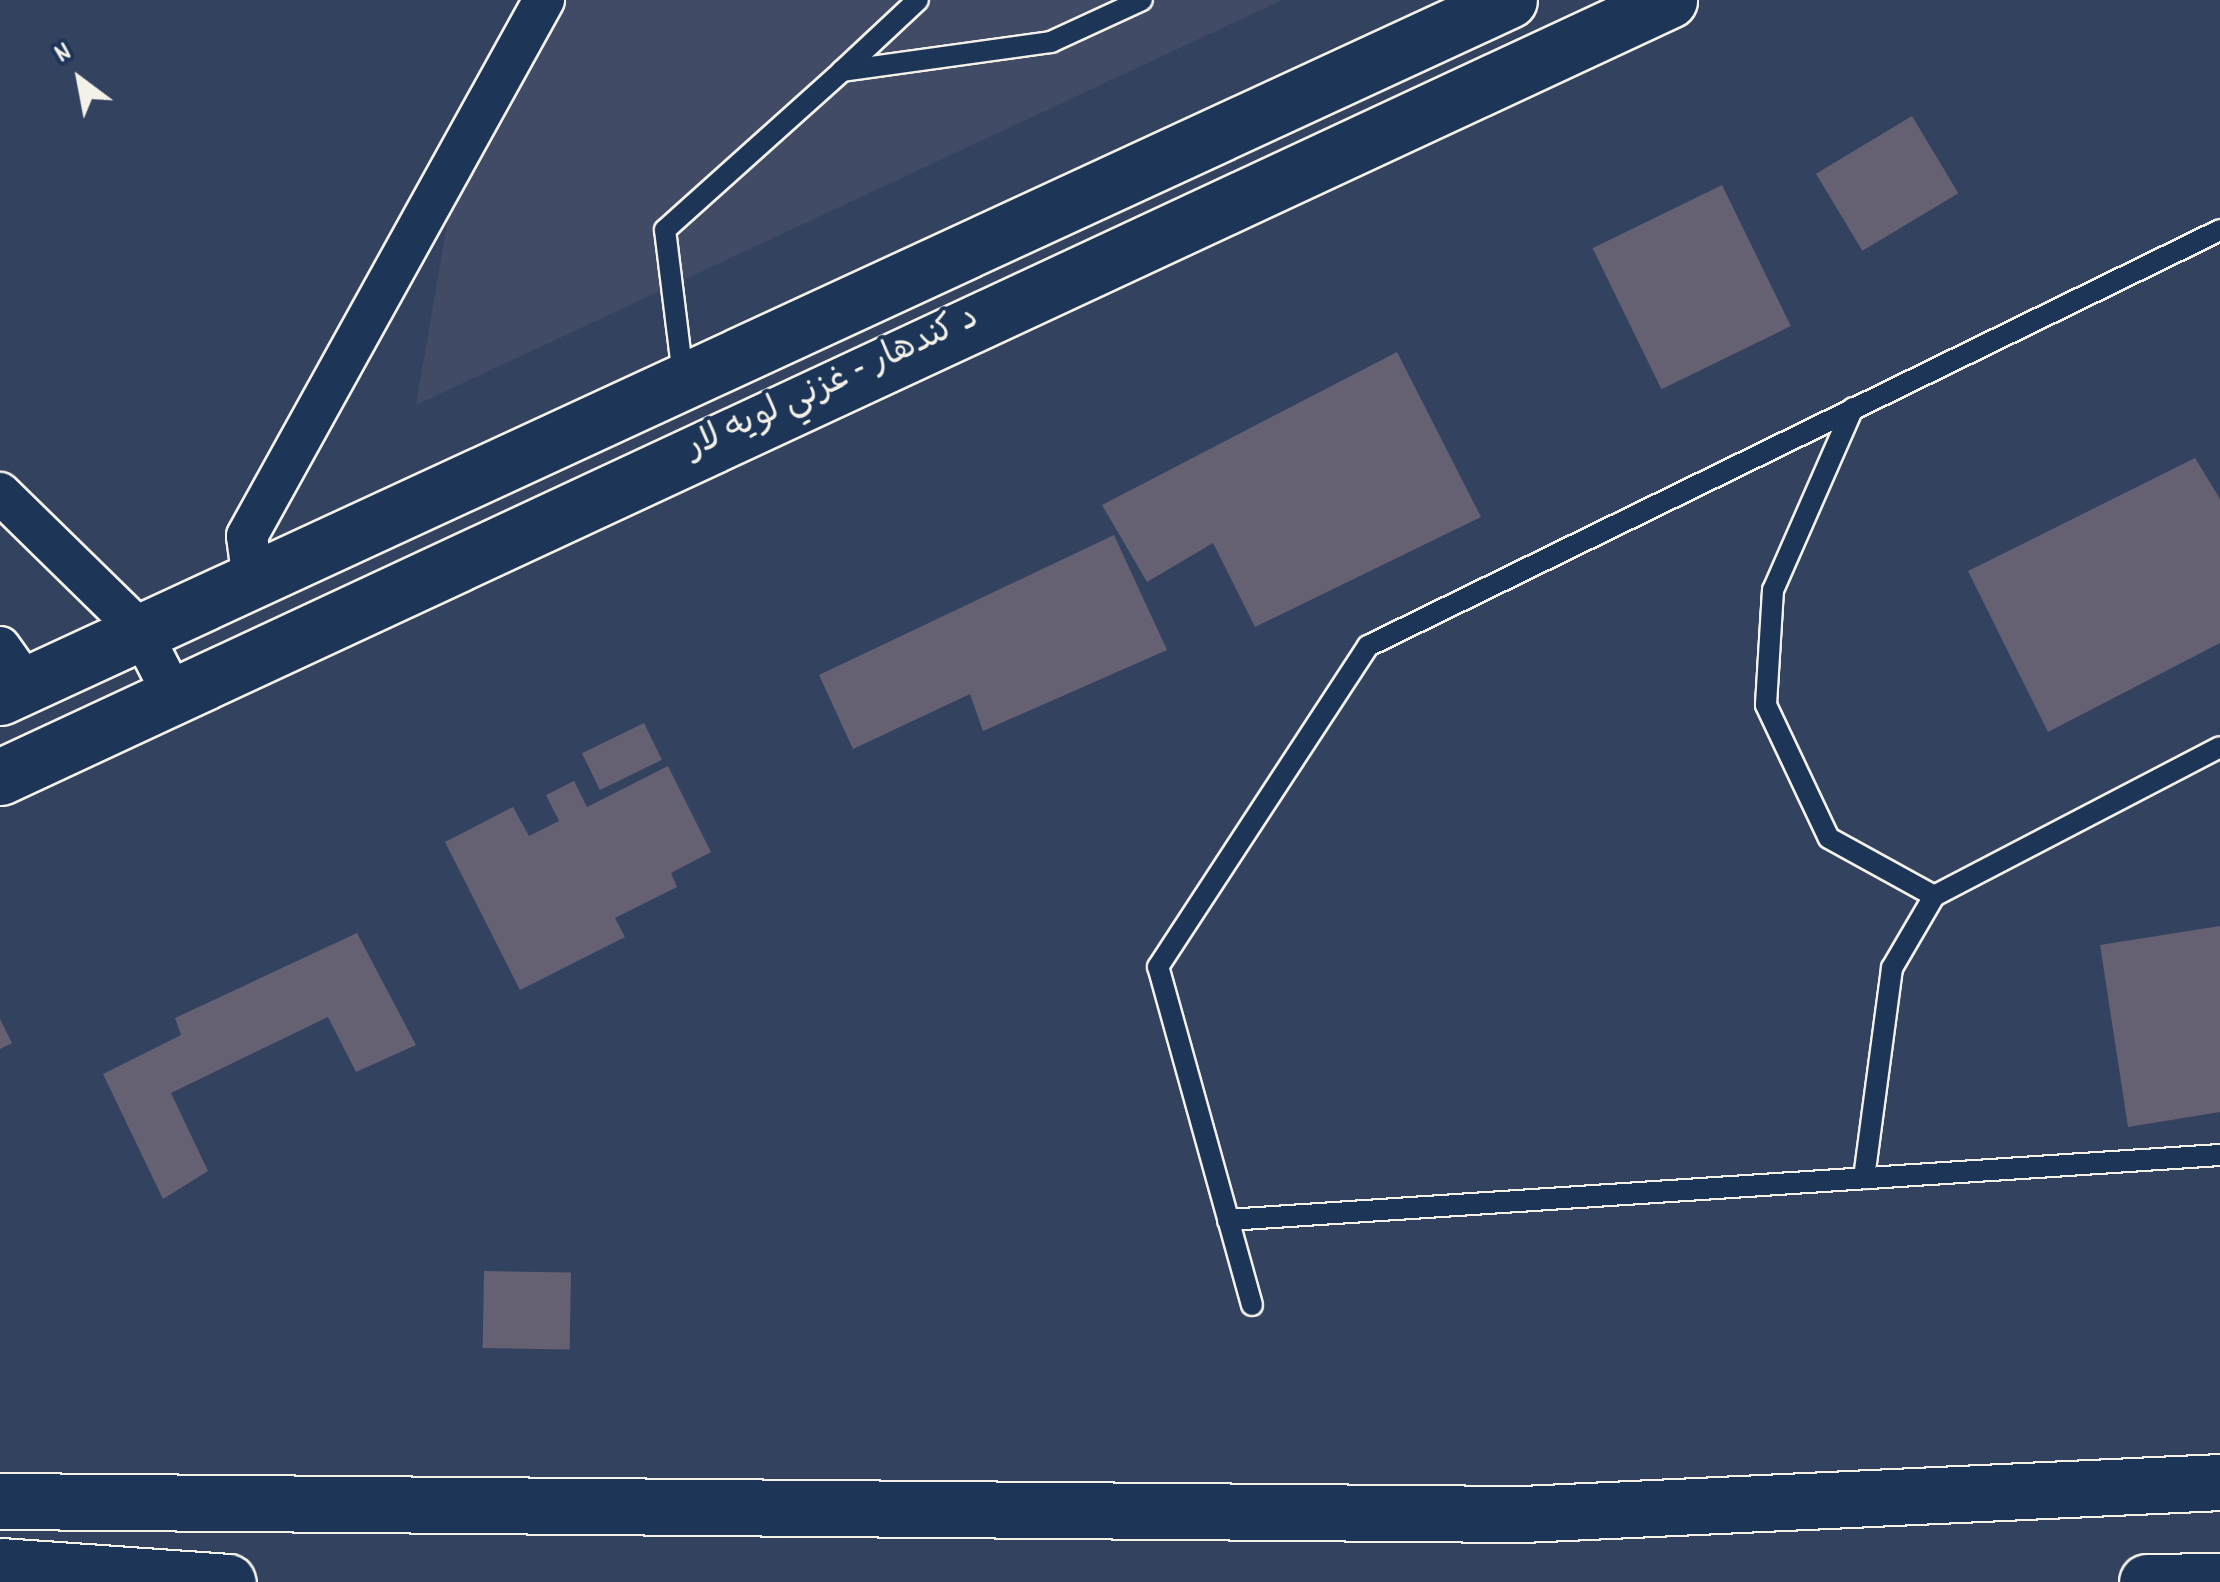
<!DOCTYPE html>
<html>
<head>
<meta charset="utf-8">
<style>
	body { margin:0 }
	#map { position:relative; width:2220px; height:1582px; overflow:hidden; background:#33425f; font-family:Dekko,"Playpen Sans Arabic",sans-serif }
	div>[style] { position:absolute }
	.built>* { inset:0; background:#424b65 }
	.building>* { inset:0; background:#656172; transform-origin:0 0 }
	.roads { filter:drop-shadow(2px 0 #f4f1e8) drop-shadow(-2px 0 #f4f1e8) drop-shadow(0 2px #f4f1e8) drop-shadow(0 -2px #f4f1e8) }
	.lane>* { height:20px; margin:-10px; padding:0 10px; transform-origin:10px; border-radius:10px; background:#1d3557 }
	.street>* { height:40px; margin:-20px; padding:0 20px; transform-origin:20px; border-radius:20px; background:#1d3557 }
	.secondary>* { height:55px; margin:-27.5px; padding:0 27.5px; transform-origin:27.5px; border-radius:27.5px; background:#1d3557 }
	.highway>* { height:55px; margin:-27.5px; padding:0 27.5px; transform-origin:27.5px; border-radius:27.5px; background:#1d3557 }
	span { translate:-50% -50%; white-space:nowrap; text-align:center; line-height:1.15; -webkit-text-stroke:8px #1d3557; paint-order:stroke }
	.street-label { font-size:35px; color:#f4f1e8 }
	.north { position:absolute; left:30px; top:30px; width:100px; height:100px; -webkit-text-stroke:8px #1d3557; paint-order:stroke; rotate:328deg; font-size:28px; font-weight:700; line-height:40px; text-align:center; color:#f4f1e8 }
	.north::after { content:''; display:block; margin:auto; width:35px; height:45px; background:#f4f1e8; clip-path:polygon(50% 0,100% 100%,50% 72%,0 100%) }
</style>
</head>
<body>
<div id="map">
	<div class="built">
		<div style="clip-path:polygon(568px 0,1282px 0,416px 405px,450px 206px)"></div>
	</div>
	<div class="building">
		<div style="left:1912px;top:116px;width:90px;height:112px;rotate:59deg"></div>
		<div style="left:1722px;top:185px;width:157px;height:144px;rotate:64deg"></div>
		<div style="clip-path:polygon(1397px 352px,1481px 517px,1255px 627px,1213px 543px,1147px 582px,1102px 505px)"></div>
		<div style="clip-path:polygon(2195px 458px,2220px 499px,2220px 643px,2048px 732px,1968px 571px)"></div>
		<div style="clip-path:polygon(1114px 535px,1167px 650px,983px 731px,970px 694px,853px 749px,819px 675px)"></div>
		<div style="left:644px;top:723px;width:41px;height:69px;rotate:64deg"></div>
		<div style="clip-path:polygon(668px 766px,711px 852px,671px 873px,677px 887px,615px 918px,625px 937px,520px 990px,445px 842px,513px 807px,529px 836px,559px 821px,546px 795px,574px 781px,587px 807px)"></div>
		<div style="clip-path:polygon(2220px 926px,2220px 1112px,2128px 1127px,2100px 945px)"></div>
		<div style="clip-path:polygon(357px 933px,416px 1045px,356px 1072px,328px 1017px,171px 1093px,208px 1171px,163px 1199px,103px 1074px,181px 1035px,175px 1018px)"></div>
		<div style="clip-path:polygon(0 1019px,12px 1043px,0 1049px)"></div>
		<div style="left:484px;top:1271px;width:87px;height:77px;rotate:1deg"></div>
	</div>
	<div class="roads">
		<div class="lane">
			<div style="left:842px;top:71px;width:104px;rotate:-43.1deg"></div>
			<div style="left:683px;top:376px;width:147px;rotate:-97deg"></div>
			<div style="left:665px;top:230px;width:238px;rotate:-41.9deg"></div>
			<div style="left:842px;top:71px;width:211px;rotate:-7.9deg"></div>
			<div style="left:1051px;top:42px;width:100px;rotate:-24.8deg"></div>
			<div style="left:1853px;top:408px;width:199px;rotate:113.7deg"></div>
			<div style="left:1773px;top:590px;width:115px;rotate:93.5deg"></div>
			<div style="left:1766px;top:705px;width:147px;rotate:64.7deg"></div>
			<div style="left:1829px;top:838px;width:120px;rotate:28.9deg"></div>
			<div style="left:1864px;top:1178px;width:212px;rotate:-82.4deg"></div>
			<div style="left:1892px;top:968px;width:83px;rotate:-59.7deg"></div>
			<div style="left:1934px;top:896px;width:322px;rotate:-27.5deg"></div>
			<div style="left:1228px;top:1220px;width:994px;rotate:-3.75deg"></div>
			<div style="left:1252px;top:1305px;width:351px;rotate:-105.5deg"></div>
			<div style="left:1158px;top:967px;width:384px;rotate:-56.8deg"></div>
			<div style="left:1368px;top:646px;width:948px;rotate:-26.02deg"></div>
		</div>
		<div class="street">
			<div style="left:0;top:493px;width:196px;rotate:44.4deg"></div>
			<div style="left:140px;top:630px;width:76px;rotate:62.8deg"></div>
			<div style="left:253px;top:580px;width:44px;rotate:-97.8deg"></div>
			<div style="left:247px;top:536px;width:613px;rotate:-61.01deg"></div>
			<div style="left:0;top:647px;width:47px;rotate:54.6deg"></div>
		</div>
		<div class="secondary">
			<div style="left:0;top:1501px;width:1522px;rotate:0.49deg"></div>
			<div style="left:1522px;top:1514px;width:699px;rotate:-2.62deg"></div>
		</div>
		<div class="highway">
			<div style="left:0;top:697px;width:1662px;rotate:-24.79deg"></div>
			<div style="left:0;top:777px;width:1841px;rotate:-24.96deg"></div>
			<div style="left:0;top:1566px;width:228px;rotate:4deg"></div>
			<div style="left:2147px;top:1582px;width:73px;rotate:-0.8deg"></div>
		</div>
	</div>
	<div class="street-label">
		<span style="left:833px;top:384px;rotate:-25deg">د کندهار - غزني لويه لار</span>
	</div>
	<div class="north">N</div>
</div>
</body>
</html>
